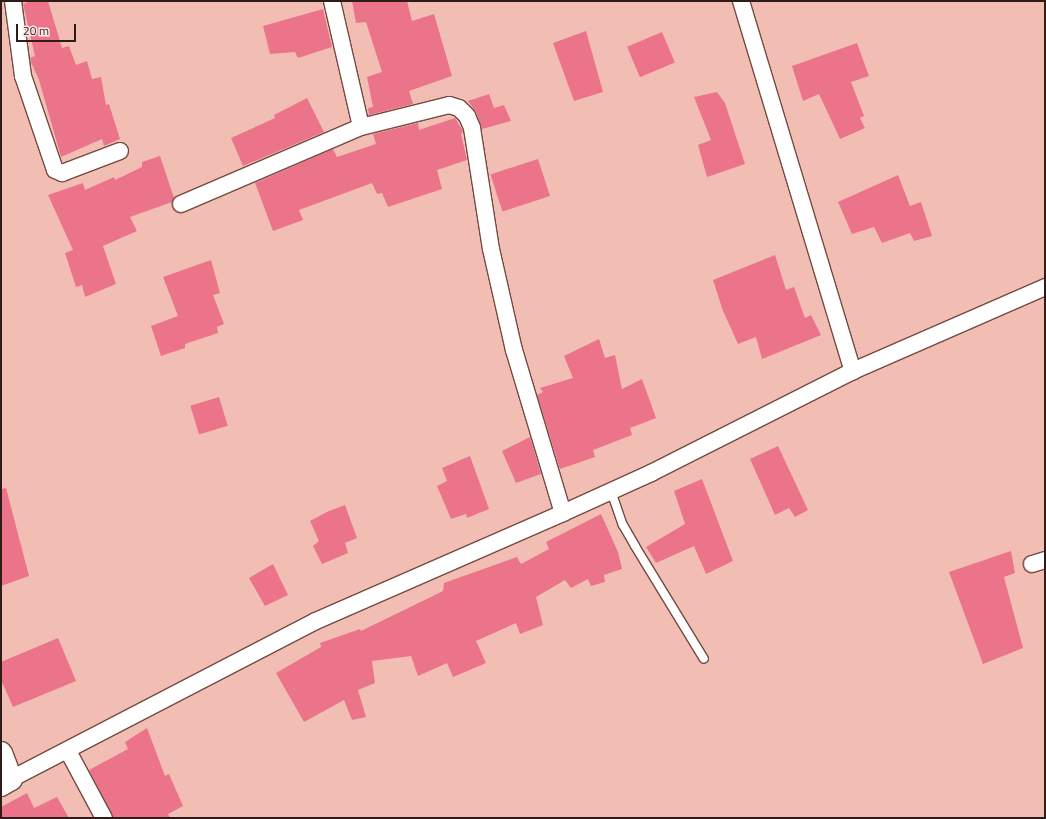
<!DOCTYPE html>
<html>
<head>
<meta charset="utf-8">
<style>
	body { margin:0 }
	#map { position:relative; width:1046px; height:819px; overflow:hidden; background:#f2beb4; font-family:"Titillium Web",sans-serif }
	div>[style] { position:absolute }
	.building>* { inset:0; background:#ec748a; transform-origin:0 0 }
	.roads { filter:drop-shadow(1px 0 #744941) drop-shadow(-1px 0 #744941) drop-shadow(0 1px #744941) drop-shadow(0 -1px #744941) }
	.lane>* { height:8px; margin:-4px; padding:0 4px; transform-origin:4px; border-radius:4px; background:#fff }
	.street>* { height:16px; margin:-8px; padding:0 8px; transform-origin:8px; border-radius:8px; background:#fff }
	.secondary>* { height:22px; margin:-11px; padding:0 11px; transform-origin:11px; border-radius:11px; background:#fff }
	span { translate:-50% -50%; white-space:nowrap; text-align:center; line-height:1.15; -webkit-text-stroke:3px #fde7e3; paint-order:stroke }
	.frame { position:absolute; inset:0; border:2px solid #2f1c19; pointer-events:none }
	.scale { position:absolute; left:16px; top:24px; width:60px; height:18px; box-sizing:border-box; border:2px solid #2f1c19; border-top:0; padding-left:5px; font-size:12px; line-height:14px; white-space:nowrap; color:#2f1c19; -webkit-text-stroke:3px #fde7e3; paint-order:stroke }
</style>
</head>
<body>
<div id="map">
	<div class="building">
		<div style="clip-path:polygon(30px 1px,48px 1px,62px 48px,69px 46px,76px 65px,87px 61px,92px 79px,101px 77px,106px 105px,109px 104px,120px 139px,104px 146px,102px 139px,61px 157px,39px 80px,31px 62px,30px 58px,35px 56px,23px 4px)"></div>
		<div style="clip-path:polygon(352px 1px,407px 1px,412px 21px,434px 14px,452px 76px,409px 91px,413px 104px,369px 115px,368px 108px,373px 107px,367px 77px,382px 72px,366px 22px,356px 23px)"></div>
		<div style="clip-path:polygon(323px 9px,332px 47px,298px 58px,295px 52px,270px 54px,263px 26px)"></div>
		<div style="clip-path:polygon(586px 31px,603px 92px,574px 101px,553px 43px)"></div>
		<div style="left:662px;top:32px;width:33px;height:38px;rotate:67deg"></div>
		<div style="clip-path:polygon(857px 43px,869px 76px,851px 82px,864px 116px,860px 118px,865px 128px,840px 139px,819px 94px,803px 101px,792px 66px)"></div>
		<div style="clip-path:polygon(717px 92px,725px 103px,745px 164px,707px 177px,698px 145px,711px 140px,694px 97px)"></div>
		<div style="clip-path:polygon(489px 94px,494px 108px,504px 105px,511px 121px,482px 129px,476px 112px,468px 101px)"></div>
		<div style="clip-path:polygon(307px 98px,324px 132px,243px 166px,231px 138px,275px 118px,274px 115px)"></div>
		<div style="clip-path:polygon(455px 118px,463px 131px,461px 134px,467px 160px,437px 170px,442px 189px,388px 207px,382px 193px,377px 194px,372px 183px,299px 210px,303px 220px,273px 231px,255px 183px,333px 149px,337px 157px,376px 144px,373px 134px,418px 123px,419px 130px)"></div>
		<div style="clip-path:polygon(160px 156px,174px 198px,172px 202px,130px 217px,137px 231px,103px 246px,116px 284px,85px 297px,82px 285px,76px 287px,65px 253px,73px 250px,48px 195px,83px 183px,85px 190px,114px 177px,115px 180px,142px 167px,142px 162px)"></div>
		<div style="left:538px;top:159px;width:39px;height:50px;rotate:72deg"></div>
		<div style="clip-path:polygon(898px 175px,910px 206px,921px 202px,932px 236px,914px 241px,910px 233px,882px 243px,874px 227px,852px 234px,838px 202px)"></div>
		<div style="clip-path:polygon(775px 255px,786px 290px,794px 287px,805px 318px,811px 315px,821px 335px,762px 359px,756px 337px,738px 344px,723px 311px,713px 280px)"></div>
		<div style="clip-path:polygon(211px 260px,220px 293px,213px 295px,224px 324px,217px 327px,218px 333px,185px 344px,185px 348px,161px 356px,151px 326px,178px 316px,163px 277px)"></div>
		<div style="clip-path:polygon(599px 339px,605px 358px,615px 355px,622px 389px,642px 379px,656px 418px,630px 428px,632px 435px,593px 450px,595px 457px,560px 469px,537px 395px,543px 392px,540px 388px,573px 378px,564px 356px)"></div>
		<div style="left:219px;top:397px;width:30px;height:30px;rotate:73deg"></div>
		<div style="clip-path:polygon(530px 437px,541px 474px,516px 483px,502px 451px)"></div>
		<div style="clip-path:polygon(778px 446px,808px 510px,795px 517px,789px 508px,775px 515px,750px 459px)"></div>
		<div style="clip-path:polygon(470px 456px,489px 509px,467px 518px,466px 514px,451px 519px,437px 486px,447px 481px,442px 468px)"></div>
		<div style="clip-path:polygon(702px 479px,733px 561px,706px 574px,694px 546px,656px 563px,646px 547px,685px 524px,674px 491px)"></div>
		<div style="clip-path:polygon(6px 488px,29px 576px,1px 586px,1px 489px)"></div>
		<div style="clip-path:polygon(345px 505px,357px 538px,345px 543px,348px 553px,322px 564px,313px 546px,319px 541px,310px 521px,329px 511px)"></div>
		<div style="clip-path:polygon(601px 514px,618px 552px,622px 569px,604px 575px,605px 582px,591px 586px,588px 579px,571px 588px,565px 580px,536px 597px,543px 625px,520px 634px,516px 623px,476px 641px,486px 663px,453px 677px,447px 663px,418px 676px,411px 656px,372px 661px,375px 683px,358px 690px,366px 717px,352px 720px,344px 700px,304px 722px,276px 673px,321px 647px,320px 643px,360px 629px,361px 631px,443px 591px,444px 583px,517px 557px,521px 564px,549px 549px,546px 542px)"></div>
		<div style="clip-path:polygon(1011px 551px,1015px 573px,1004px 577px,1023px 648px,983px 664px,949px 572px)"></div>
		<div style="clip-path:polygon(273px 564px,288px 595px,265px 606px,249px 578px)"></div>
		<div style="clip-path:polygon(58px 638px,76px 681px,13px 707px,1px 680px,1px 662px)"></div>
		<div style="clip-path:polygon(147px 728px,165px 776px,169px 774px,183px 806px,168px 814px,170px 818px,113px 818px,89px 770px,128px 749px,125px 742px)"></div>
		<div style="clip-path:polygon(27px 793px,34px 808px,57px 797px,69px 818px,1px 818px,1px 807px)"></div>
	</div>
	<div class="roads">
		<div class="lane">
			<div style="left:611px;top:491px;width:36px;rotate:71deg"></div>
			<div style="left:623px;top:525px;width:24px;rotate:60deg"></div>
			<div style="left:635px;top:546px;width:132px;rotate:58.6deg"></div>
		</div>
		<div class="street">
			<div style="left:13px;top:1px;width:76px;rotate:82.4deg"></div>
			<div style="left:23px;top:76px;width:99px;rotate:71.2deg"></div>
			<div style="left:55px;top:170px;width:8px;rotate:23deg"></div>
			<div style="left:62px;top:173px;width:62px;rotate:-20.8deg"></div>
			<div style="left:332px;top:1px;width:129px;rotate:77deg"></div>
			<div style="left:361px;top:127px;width:91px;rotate:-14deg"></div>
			<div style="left:449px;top:105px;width:10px;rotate:17deg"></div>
			<div style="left:459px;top:108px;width:11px;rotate:45deg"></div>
			<div style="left:467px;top:116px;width:13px;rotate:67deg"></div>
			<div style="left:472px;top:128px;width:122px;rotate:81.1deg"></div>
			<div style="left:491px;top:249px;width:104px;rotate:77.2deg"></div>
			<div style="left:514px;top:350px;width:170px;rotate:73.3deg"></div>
			<div style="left:741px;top:1px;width:387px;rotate:73.2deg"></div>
			<div style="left:181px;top:204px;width:196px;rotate:-23.2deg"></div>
			<div style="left:1032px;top:564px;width:14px;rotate:-17deg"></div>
			<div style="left:68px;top:751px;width:76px;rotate:61.8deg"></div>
			<div style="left:11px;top:779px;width:343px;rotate:-27.4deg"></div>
			<div style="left:316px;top:621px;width:270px;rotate:-23.6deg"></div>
			<div style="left:563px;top:513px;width:97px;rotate:-24.4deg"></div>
			<div style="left:651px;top:473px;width:226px;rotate:-26.8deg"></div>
			<div style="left:853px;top:371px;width:210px;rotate:-23.6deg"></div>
		</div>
		<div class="secondary">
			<div style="left:1px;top:753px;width:28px;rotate:69deg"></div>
			<div style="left:11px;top:779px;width:12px;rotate:149deg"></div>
		</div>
	</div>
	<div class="frame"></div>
	<div class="scale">20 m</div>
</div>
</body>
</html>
